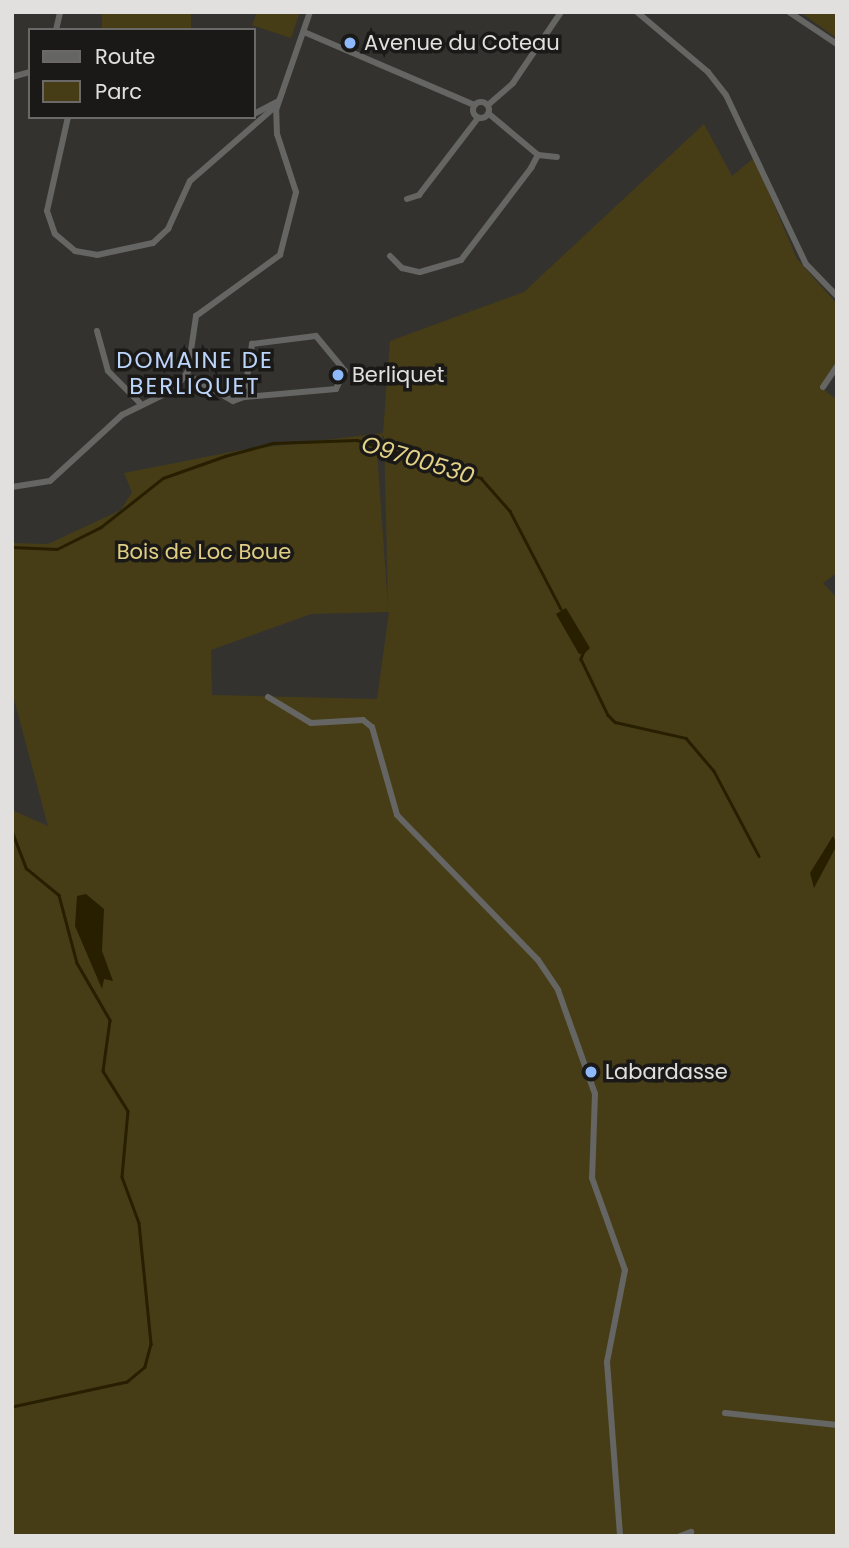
<!DOCTYPE html>
<html>
<head>
<meta charset="utf-8">
<style>
	body { margin:0 }
	#map { position:relative; width:849px; height:1548px; overflow:hidden; background:#33322e; font-family:Poppins,sans-serif }
	div>[style] { position:absolute }
	.green>* { inset:0; background:#463d17; transform-origin:0 0 }
	.water>* { inset:0; background:#271f00 }
	.stream>* { height:2.5px; margin:-1.25px; padding:0 1.25px; transform-origin:1.25px; border-radius:1.25px; background:#271f00 }
	.street>* { height:6px; margin:-3px; padding:0 3px; transform-origin:3px; border-radius:3px; background:#656563 }
	.street>.ring { margin:-3px; padding:0; box-sizing:content-box; background:none; border:6px solid #656563; border-radius:50% }
	.dots>* { width:19px; height:19px; translate:-50% -50%; box-sizing:border-box; border:4px solid #1a1918; border-radius:50% }
	span { translate:-50% -50%; white-space:nowrap; text-align:center; line-height:1.15; -webkit-text-stroke:7px #1a1918; paint-order:stroke }
	.poi-label { font-size:21px; color:#e1e0de }
	.left { translate:0 -50%; text-align:left }
	.park-label { font-size:21px; color:#dfcd83 }
	.neighbourhood-label { font-size:23px; color:#bcd5fb; letter-spacing:2px }
	.water-label { font-size:23px; color:#e3d187; font-style:italic }
	.frame { position:absolute; inset:0; border:14px solid #e1e0de; pointer-events:none }
	.legend { position:absolute; left:28px; top:28px; width:228px; height:91px; box-sizing:border-box; background:#1a1918; border:2px solid #6a6967; margin:0; padding:9px 12px; list-style:none; font-size:21px; color:#e1e0de }
	.legend li { display:flex; align-items:center; gap:14px; height:35px }
	.legend b { width:35px; border:2px solid #6a6967 }
</style>
</head>
<body>
<div id="map">
	<div class="green">
		<div style="left:102px;top:12px;width:89px;height:18px"></div>
		<div style="clip-path:polygon(257px 12px,300px 12px,291px 38px,252px 25px)"></div>
		<div style="clip-path:polygon(800px 12px,837px 12px,837px 38px,828px 32px)"></div>
		<div style="clip-path:polygon(evenodd,704px 124px,732px 176px,754px 158px,797px 259px,837px 304px,837px 368px,823px 389px,837px 400px,837px 573px,823px 583px,837px 598px,837px 1536px,12px 1536px,12px 810px,48px 826px,12px 692px,12px 543px,48px 544px,121px 510px,132px 492px,124px 473px,241px 450px,383px 433px,390px 341px,524px 292px,704px 124px,383px 435px,384px 436px,388px 606px,377px 451px,383px 435px,704px 124px,389px 612px,377px 699px,212px 695px,211px 650px,311px 614px,389px 612px)"></div>
	</div>
	<div class="water">
		<div style="clip-path:polygon(566px 608px,590px 648px,585px 653px,579px 654px,556px 614px)"></div>
		<div style="clip-path:polygon(833px 836px,837px 845px,814px 888px,810px 873px)"></div>
		<div style="clip-path:polygon(86px 894px,104px 909px,102px 951px,113px 981px,104px 979px,102px 989px,75px 926px,77px 896px)"></div>
	</div>
	<div class="stream">
		<div style="left:12px;top:547px;width:45px;rotate:2.5deg"></div>
		<div style="left:57px;top:549px;width:49px;rotate:-26.6deg"></div>
		<div style="left:101px;top:527px;width:79px;rotate:-38.3deg"></div>
		<div style="left:163px;top:478px;width:66px;rotate:-19.5deg"></div>
		<div style="left:225px;top:456px;width:50px;rotate:-15.2deg"></div>
		<div style="left:273px;top:443px;width:84px;rotate:-2deg"></div>
		<div style="left:357px;top:440px;width:130px;rotate:17deg"></div>
		<div style="left:481px;top:478px;width:44px;rotate:48.7deg"></div>
		<div style="left:510px;top:511px;width:110px;rotate:62.5deg"></div>
		<div style="left:584px;top:651px;width:9px;rotate:111deg"></div>
		<div style="left:581px;top:659px;width:62px;rotate:64.3deg"></div>
		<div style="left:608px;top:715px;width:10px;rotate:45deg"></div>
		<div style="left:615px;top:722px;width:73px;rotate:12.7deg"></div>
		<div style="left:686px;top:738px;width:43px;rotate:49.7deg"></div>
		<div style="left:714px;top:771px;width:96px;rotate:62.1deg"></div>
		<div style="left:12px;top:831px;width:40px;rotate:69deg"></div>
		<div style="left:26px;top:868px;width:43px;rotate:39.3deg"></div>
		<div style="left:59px;top:895px;width:70px;rotate:75.2deg"></div>
		<div style="left:77px;top:963px;width:66px;rotate:59.9deg"></div>
		<div style="left:110px;top:1020px;width:51px;rotate:97.8deg"></div>
		<div style="left:103px;top:1071px;width:47px;rotate:58deg"></div>
		<div style="left:128px;top:1111px;width:66px;rotate:95.2deg"></div>
		<div style="left:122px;top:1177px;width:49px;rotate:69.7deg"></div>
		<div style="left:139px;top:1223px;width:122px;rotate:84.3deg"></div>
		<div style="left:151px;top:1344px;width:24px;rotate:105deg"></div>
		<div style="left:145px;top:1367px;width:23px;rotate:140deg"></div>
		<div style="left:127px;top:1382px;width:118px;rotate:167.7deg"></div>
	</div>
	<div class="street">
		<div style="left:637px;top:12px;width:93px;rotate:40.2deg"></div>
		<div style="left:708px;top:72px;width:29px;rotate:52deg"></div>
		<div style="left:726px;top:95px;width:187px;rotate:64.7deg"></div>
		<div style="left:806px;top:264px;width:45px;rotate:45.9deg"></div>
		<div style="left:789px;top:12px;width:58px;rotate:33.7deg"></div>
		<div style="left:56px;top:30px;width:18px;rotate:-77deg"></div>
		<div style="left:304px;top:32px;width:185px;rotate:23.2deg"></div>
		<div style="left:12px;top:77px;width:19px;rotate:-16deg"></div>
		<div class="ring" style="left:473px;top:102px;width:10px;height:10px"></div>
		<div style="left:488px;top:105px;width:33px;rotate:-41deg"></div>
		<div style="left:513px;top:83px;width:86px;rotate:-55.9deg"></div>
		<div style="left:254px;top:114px;width:27px;rotate:-28deg"></div>
		<div style="left:68px;top:117px;width:96px;rotate:102.6deg"></div>
		<div style="left:47px;top:211px;width:24px;rotate:71deg"></div>
		<div style="left:55px;top:234px;width:26px;rotate:40deg"></div>
		<div style="left:75px;top:251px;width:22px;rotate:10deg"></div>
		<div style="left:97px;top:255px;width:57px;rotate:-12.1deg"></div>
		<div style="left:153px;top:243px;width:21px;rotate:-43deg"></div>
		<div style="left:168px;top:229px;width:53px;rotate:-65.4deg"></div>
		<div style="left:190px;top:181px;width:116px;rotate:-41.1deg"></div>
		<div style="left:538px;top:155px;width:19px;rotate:6deg"></div>
		<div style="left:407px;top:199px;width:13px;rotate:-18deg"></div>
		<div style="left:419px;top:195px;width:97px;rotate:-52.5deg"></div>
		<div style="left:390px;top:256px;width:17px;rotate:45deg"></div>
		<div style="left:402px;top:268px;width:18px;rotate:13deg"></div>
		<div style="left:420px;top:272px;width:43px;rotate:-16.3deg"></div>
		<div style="left:461px;top:260px;width:116px;rotate:-52.7deg"></div>
		<div style="left:531px;top:168px;width:15px;rotate:-62deg"></div>
		<div style="left:538px;top:155px;width:65px;rotate:-140deg"></div>
		<div style="left:97px;top:331px;width:41px;rotate:74.6deg"></div>
		<div style="left:108px;top:371px;width:44px;rotate:45deg"></div>
		<div style="left:187px;top:375px;width:53px;rotate:29.5deg"></div>
		<div style="left:233px;top:401px;width:12px;rotate:-20deg"></div>
		<div style="left:244px;top:397px;width:54px;rotate:-81.4deg"></div>
		<div style="left:252px;top:344px;width:64px;rotate:-7.1deg"></div>
		<div style="left:316px;top:336px;width:45px;rotate:50.4deg"></div>
		<div style="left:345px;top:371px;width:20px;rotate:117deg"></div>
		<div style="left:336px;top:389px;width:92px;rotate:175deg"></div>
		<div style="left:823px;top:387px;width:25px;rotate:-56deg"></div>
		<div style="left:12px;top:487px;width:38px;rotate:-9deg"></div>
		<div style="left:50px;top:481px;width:98px;rotate:-42.5deg"></div>
		<div style="left:122px;top:415px;width:59px;rotate:-26.1deg"></div>
		<div style="left:175px;top:389px;width:22px;rotate:-54deg"></div>
		<div style="left:188px;top:371px;width:56px;rotate:-81.7deg"></div>
		<div style="left:196px;top:316px;width:104px;rotate:-36deg"></div>
		<div style="left:280px;top:255px;width:65px;rotate:-75.7deg"></div>
		<div style="left:296px;top:192px;width:61px;rotate:-108.1deg"></div>
		<div style="left:277px;top:134px;width:24px;rotate:-92deg"></div>
		<div style="left:276px;top:110px;width:104px;rotate:-70.9deg"></div>
		<div style="left:268px;top:697px;width:50px;rotate:31.2deg"></div>
		<div style="left:311px;top:723px;width:52px;rotate:-3.3deg"></div>
		<div style="left:363px;top:720px;width:11px;rotate:38deg"></div>
		<div style="left:372px;top:727px;width:91px;rotate:74.1deg"></div>
		<div style="left:397px;top:815px;width:202px;rotate:45.8deg"></div>
		<div style="left:538px;top:960px;width:36px;rotate:56deg"></div>
		<div style="left:558px;top:990px;width:110px;rotate:70.4deg"></div>
		<div style="left:595px;top:1094px;width:84px;rotate:92deg"></div>
		<div style="left:592px;top:1178px;width:98px;rotate:70.3deg"></div>
		<div style="left:625px;top:1270px;width:94px;rotate:101.1deg"></div>
		<div style="left:607px;top:1362px;width:174px;rotate:85.7deg"></div>
		<div style="left:725px;top:1413px;width:113px;rotate:6.1deg"></div>
		<div style="left:680px;top:1536px;width:12px;rotate:-20deg"></div>
	</div>
	<div class="dots">
		<div style="left:350px;top:43px;background:#8eb9fc"></div>
		<div style="left:338px;top:375px;background:#8eb9fc"></div>
		<div style="left:591px;top:1072px;background:#8eb9fc"></div>
	</div>
	<div class="poi-label">
		<span class="left" style="left:364px;top:43px">Avenue du Coteau</span>
		<span class="left" style="left:352px;top:375px">Berliquet</span>
		<span class="left" style="left:605px;top:1072px">Labardasse</span>
	</div>
	<div class="park-label">
		<span style="left:204px;top:552px">Bois de Loc Boue</span>
	</div>
	<div class="neighbourhood-label">
		<span style="left:195px;top:373px">DOMAINE DE<br>BERLIQUET</span>
	</div>
	<div class="water-label">
		<span style="left:418px;top:460px;rotate:17deg">O9700530</span>
	</div>
	<div class="frame"></div>
	<ul class="legend">
	<li><b style="height:9px;background:#656563"></b>Route</li>
	<li><b style="height:19px;background:#463d17"></b>Parc</li>
	</ul>
</div>
</body>
</html>
